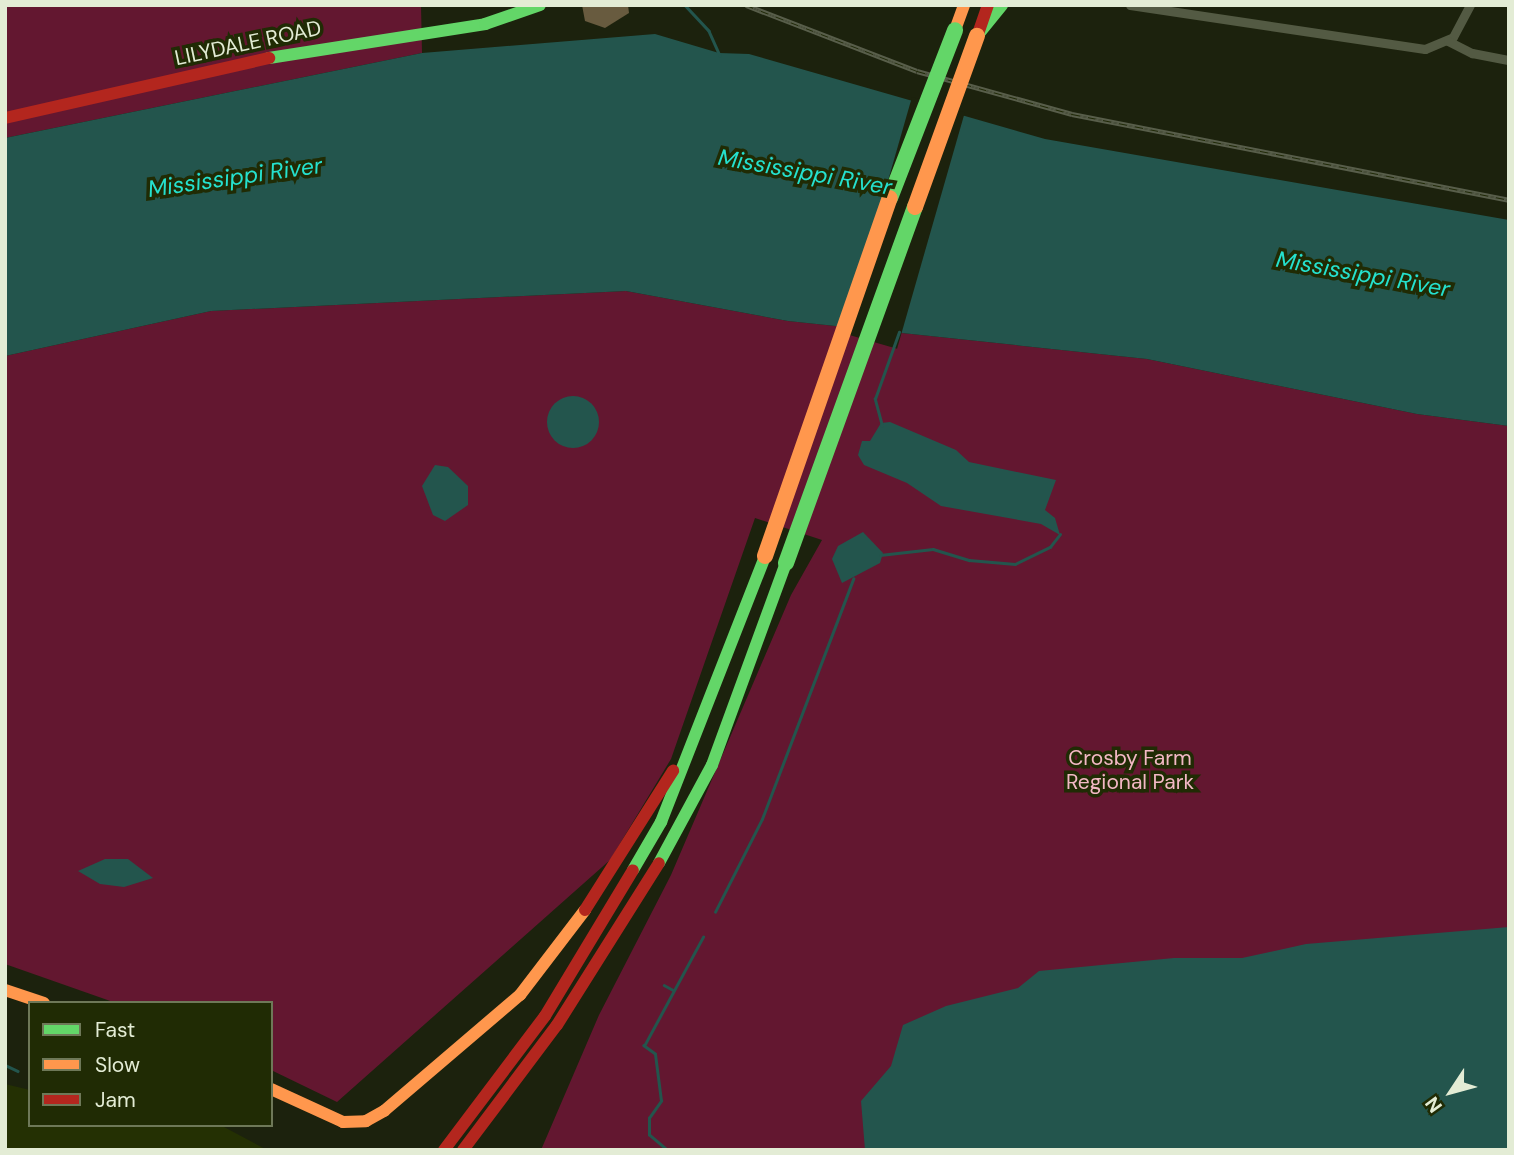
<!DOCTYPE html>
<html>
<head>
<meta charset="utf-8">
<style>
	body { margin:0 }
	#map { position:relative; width:1514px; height:1155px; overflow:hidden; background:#1c220d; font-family:"DM Sans",sans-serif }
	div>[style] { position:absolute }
	.built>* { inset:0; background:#243003 }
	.green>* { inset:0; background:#631730 }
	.water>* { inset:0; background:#23554d }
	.round { border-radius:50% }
	.pier>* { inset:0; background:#1c220d; transform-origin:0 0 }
	.stream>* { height:2.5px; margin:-1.25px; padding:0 1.25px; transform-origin:1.25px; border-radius:1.25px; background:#23554d }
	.building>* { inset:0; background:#685b3f }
	.street>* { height:9px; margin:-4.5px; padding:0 4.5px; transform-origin:4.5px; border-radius:4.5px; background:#535a43 }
	.fast>* { height:12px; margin:-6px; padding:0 6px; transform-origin:6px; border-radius:6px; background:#63d668 }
	.slow>* { height:12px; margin:-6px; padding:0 6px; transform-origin:6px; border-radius:6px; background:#ff974d }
	.jam>* { height:12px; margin:-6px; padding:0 6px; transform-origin:6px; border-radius:6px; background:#b3261e }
	.rail>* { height:5px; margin-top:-2.5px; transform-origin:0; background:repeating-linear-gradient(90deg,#202b04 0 8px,#585e4a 0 16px); box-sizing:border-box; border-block:2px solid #585e4a }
	.fast-bridge>* { height:16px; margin:-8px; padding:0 8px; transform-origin:8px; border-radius:8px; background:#63d668 }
	.slow-bridge>* { height:16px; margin:-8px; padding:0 8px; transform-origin:8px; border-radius:8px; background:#ff974d }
	span { translate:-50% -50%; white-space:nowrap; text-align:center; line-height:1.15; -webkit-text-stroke:7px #202b04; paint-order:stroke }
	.street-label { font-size:21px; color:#e3ecd5 }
	.park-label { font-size:21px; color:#f3b8c5 }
	.water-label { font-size:23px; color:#25e1ce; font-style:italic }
	.frame { position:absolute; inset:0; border:7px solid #e3ecd5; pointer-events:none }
	.legend { position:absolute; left:28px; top:1001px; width:245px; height:126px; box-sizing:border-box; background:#202b04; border:2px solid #6e7858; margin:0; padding:9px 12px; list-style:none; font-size:21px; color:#e3ecd5 }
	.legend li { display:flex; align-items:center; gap:14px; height:35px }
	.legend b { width:35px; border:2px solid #6e7858 }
	.north { position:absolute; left:1416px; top:1057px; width:70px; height:70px; -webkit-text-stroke:5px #202b04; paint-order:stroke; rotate:234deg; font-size:19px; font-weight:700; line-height:28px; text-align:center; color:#e3ecd5 }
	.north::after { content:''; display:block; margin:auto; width:24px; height:32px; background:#e3ecd5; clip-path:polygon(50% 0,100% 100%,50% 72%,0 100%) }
</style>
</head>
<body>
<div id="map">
	<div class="built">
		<div style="clip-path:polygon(5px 1084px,30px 1090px,30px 1125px,224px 1127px,267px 1150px,5px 1150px)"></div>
	</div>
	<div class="green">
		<div style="clip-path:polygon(5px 5px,421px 5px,422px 53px,5px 138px)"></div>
		<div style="clip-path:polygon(626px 291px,788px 321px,1147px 359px,1417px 414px,1509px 426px,1509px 1150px,541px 1150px,599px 1015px,671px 875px,791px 595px,822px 540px,755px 518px,671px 759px,610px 860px,337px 1102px,271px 1070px,271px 1003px,116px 1003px,5px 964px,5px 356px,211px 311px)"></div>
	</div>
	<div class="water">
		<div style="clip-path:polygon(655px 34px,719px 53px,749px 54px,1045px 139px,1509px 220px,1509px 426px,1417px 414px,1147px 359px,788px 321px,626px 291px,211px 311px,5px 356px,5px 138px,422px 53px)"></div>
		<div class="round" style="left:547px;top:396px;width:52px;height:52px"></div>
		<div style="clip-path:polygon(890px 422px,956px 450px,969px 462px,1056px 480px,1045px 510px,1055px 518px,1060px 535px,1041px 524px,941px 506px,907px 483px,864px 465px,858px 455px,862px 441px,870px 441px,881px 423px)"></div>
		<div style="clip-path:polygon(435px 465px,448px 467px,468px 486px,468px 505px,445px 521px,433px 515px,422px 486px)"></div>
		<div style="clip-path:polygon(863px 532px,883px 553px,880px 563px,842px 583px,832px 559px,838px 546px)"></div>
		<div style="clip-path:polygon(105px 859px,128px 859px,153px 878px,124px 887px,100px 884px,78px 871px)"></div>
		<div style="clip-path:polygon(1509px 927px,1509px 1150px,865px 1150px,861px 1101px,891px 1066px,903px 1025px,946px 1006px,1018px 988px,1039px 971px,1174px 958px,1242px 958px,1306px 944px)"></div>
	</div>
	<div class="pier">
		<div style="left:912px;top:97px;width:55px;height:246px;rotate:16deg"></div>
	</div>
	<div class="stream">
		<div style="left:685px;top:5px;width:35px;rotate:47deg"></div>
		<div style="left:709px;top:31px;width:27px;rotate:66deg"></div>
		<div style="left:882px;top:426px;width:28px;rotate:-105deg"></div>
		<div style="left:875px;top:399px;width:71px;rotate:-70.3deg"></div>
		<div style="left:880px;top:555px;width:53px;rotate:-6.5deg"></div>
		<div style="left:933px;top:549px;width:38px;rotate:17deg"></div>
		<div style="left:969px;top:560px;width:46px;rotate:5deg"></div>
		<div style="left:1015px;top:564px;width:39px;rotate:-26deg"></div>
		<div style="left:1050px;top:547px;width:16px;rotate:-52deg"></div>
		<div style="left:715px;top:912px;width:104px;rotate:-63.2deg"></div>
		<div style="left:762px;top:819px;width:257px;rotate:-69.2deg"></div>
		<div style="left:664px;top:985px;width:10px;rotate:29deg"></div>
		<div style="left:5px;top:1065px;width:14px;rotate:25deg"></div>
		<div style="left:667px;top:1150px;width:23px;rotate:-140deg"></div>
		<div style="left:649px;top:1135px;width:17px;rotate:-90deg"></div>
		<div style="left:649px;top:1118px;width:21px;rotate:-55deg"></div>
		<div style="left:661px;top:1101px;width:47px;rotate:-97.3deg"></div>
		<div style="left:655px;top:1054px;width:14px;rotate:-144deg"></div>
		<div style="left:644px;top:1046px;width:124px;rotate:-61.6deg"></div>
	</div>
	<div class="building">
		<div style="clip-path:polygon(582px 5px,628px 5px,629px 13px,605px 28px,585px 21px)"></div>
	</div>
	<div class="street">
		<div style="left:1130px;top:5px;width:298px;rotate:8.5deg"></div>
		<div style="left:1425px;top:49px;width:30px;rotate:-23deg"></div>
		<div style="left:1453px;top:37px;width:36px;rotate:-62deg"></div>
		<div style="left:1448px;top:41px;width:27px;rotate:27deg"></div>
		<div style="left:1472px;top:53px;width:38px;rotate:11deg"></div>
	</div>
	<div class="fast">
		<div style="left:977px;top:36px;width:40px;rotate:-51deg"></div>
		<div style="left:269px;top:58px;width:219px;rotate:-8.9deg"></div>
		<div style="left:485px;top:24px;width:58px;rotate:-19.1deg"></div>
		<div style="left:659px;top:863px;width:111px;rotate:-61.6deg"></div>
		<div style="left:712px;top:765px;width:215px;rotate:-69.9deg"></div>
		<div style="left:633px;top:870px;width:56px;rotate:-59.7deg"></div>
		<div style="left:661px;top:822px;width:286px;rotate:-68.6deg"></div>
	</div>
	<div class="slow">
		<div style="left:955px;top:30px;width:27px;rotate:-70deg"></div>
		<div style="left:5px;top:990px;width:41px;rotate:18.4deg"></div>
		<div style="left:271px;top:1089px;width:79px;rotate:24.6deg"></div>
		<div style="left:343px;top:1122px;width:23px;rotate:-2deg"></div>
		<div style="left:366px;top:1121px;width:21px;rotate:-29deg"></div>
		<div style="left:384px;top:1111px;width:179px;rotate:-40.5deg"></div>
		<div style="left:520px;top:995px;width:107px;rotate:-52.6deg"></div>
	</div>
	<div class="jam">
		<div style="left:979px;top:31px;width:28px;rotate:-71deg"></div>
		<div style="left:5px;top:118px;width:271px;rotate:-12.8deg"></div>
		<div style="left:585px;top:910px;width:165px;rotate:-57.7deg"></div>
		<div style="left:444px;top:1150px;width:168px;rotate:-53deg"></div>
		<div style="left:545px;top:1016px;width:170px;rotate:-58.9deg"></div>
		<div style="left:463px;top:1150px;width:156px;rotate:-53.1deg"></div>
		<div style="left:557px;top:1025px;width:191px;rotate:-57.8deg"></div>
	</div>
	<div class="rail">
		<div style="left:746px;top:5px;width:183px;rotate:21.1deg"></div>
		<div style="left:917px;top:71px;width:161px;rotate:15.5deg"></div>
		<div style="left:1072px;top:114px;width:445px;rotate:11.1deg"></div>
	</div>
	<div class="fast-bridge">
		<div style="left:890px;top:198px;width:180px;rotate:-68.8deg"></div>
		<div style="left:786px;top:563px;width:379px;rotate:-70.1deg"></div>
	</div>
	<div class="slow-bridge">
		<div style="left:915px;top:207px;width:182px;rotate:-70.1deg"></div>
		<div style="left:765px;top:556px;width:379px;rotate:-70.8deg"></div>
	</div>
	<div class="street-label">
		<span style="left:248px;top:43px;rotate:-12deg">LILYDALE ROAD</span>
	</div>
	<div class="park-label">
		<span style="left:1130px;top:770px">Crosby Farm<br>Regional Park</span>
	</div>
	<div class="water-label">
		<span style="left:805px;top:172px;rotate:10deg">Mississippi River</span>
		<span style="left:235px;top:177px;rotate:-8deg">Mississippi River</span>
		<span style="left:1363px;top:274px;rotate:10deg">Mississippi River</span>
	</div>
	<div class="frame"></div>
	<ul class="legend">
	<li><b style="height:9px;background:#63d668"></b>Fast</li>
	<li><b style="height:9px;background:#ff974d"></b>Slow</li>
	<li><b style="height:9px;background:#b3261e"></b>Jam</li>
	</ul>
	<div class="north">N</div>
</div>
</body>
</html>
